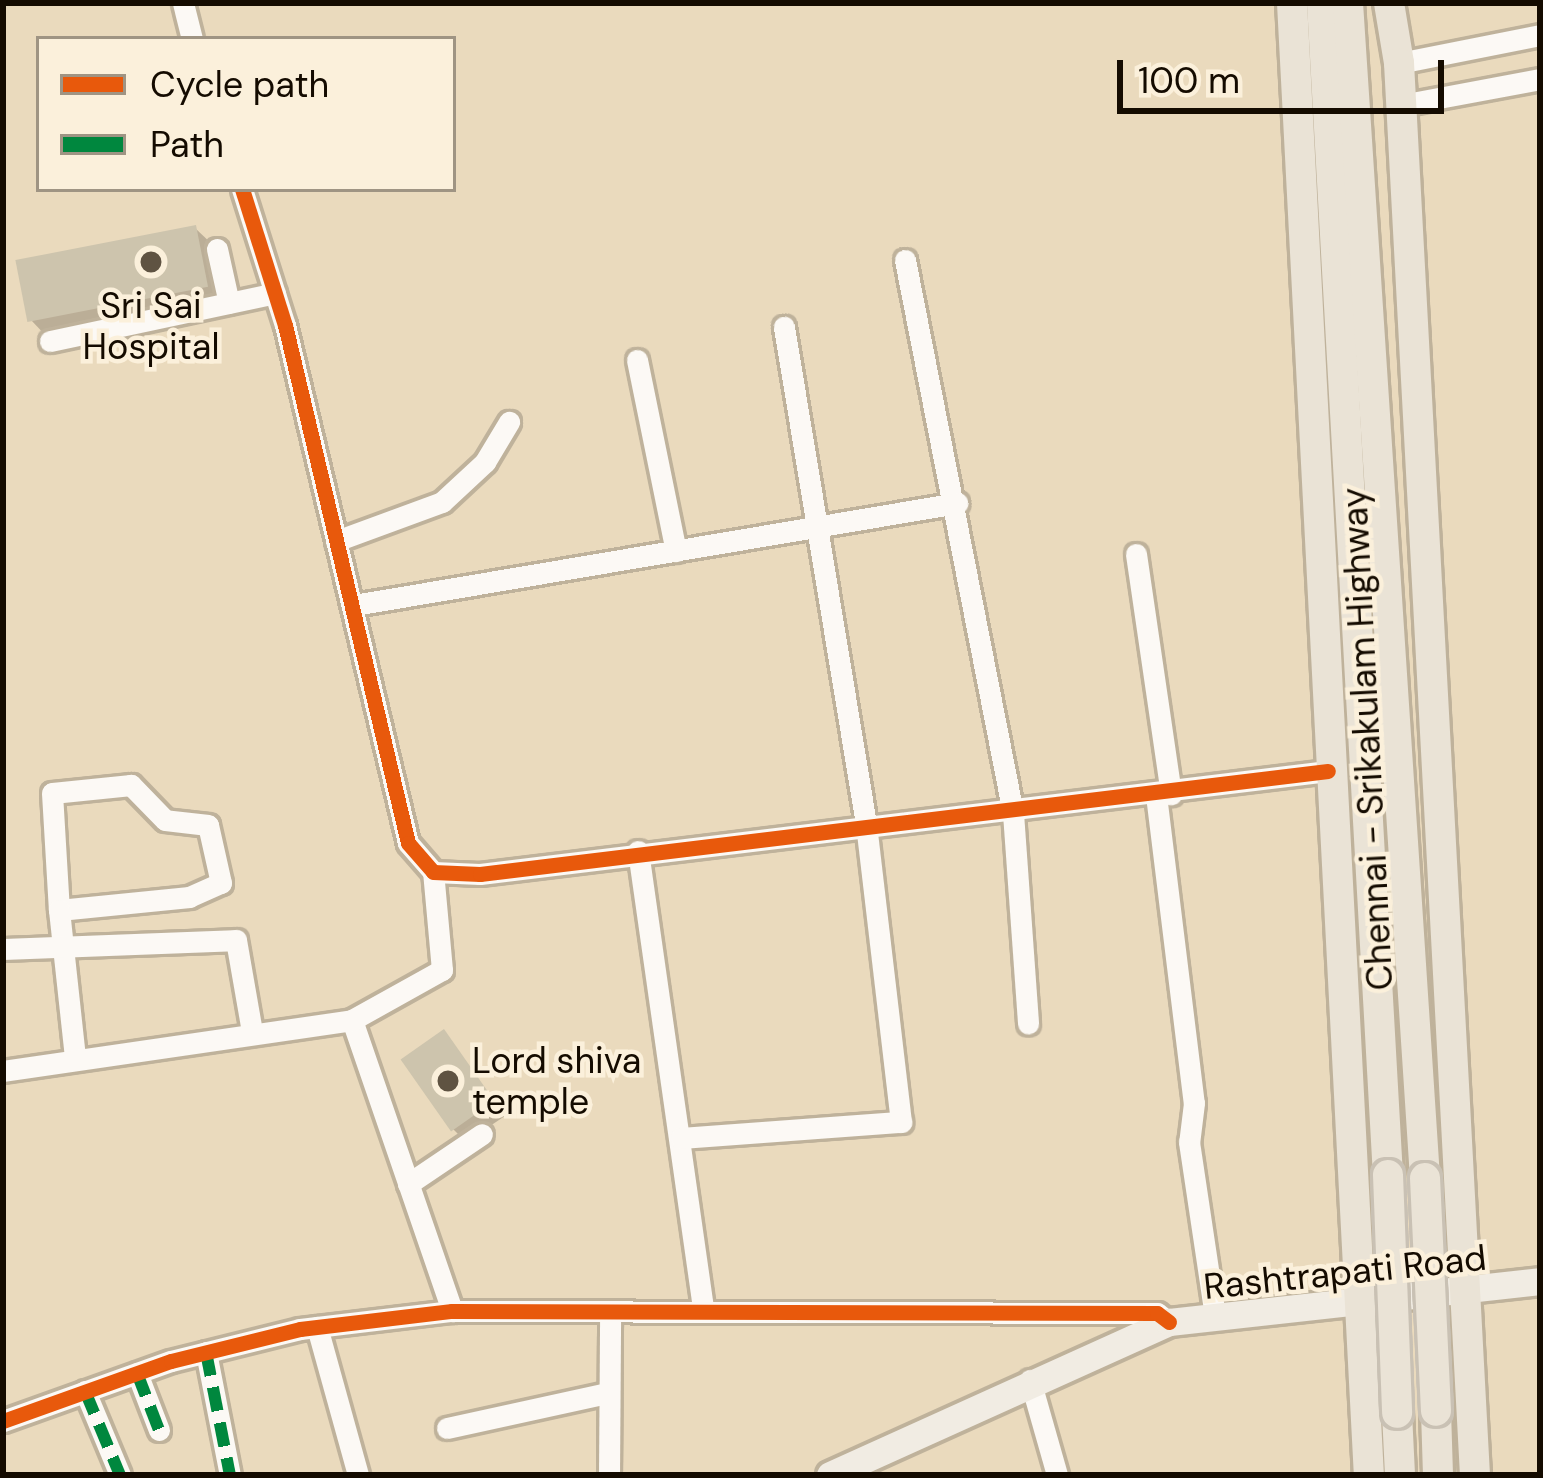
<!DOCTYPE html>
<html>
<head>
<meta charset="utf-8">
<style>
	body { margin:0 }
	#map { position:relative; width:1543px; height:1478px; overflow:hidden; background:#eadabd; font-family:"DM Sans",sans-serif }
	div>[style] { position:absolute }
	.shadow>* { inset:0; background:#0003 }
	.building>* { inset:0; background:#cdc4ad; transform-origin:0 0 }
	.roads { filter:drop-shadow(3px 0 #bfb29b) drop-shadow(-3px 0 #bfb29b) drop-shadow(0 3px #bfb29b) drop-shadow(0 -3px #bfb29b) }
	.minor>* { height:21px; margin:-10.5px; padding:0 10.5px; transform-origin:10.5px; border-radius:10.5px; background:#fcf9f5 }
	.major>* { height:27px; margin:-13.5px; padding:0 13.5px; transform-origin:13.5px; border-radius:13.5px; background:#f1ece3 }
	.highway>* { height:30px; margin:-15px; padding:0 15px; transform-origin:15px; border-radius:15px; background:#eae3d6 }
	.bridges { filter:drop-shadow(3px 0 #c9c1b4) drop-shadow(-3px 0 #c9c1b4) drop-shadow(0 3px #c9c1b4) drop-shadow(0 -3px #c9c1b4) }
	.highway-bridge>* { height:30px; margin:-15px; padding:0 15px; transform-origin:15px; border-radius:15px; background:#eae3d6 }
	.quiet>* { height:12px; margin-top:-6px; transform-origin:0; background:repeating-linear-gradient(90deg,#00873e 0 24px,transparent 0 36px) }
	.cycleway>* { height:15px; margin:-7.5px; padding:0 7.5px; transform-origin:7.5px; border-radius:7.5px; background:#e8590c }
	.dots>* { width:33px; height:33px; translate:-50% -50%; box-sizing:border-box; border:6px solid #fbf0db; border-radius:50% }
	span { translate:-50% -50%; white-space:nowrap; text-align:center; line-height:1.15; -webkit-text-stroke:9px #fbf0db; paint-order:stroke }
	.poi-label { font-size:36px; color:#140b00 }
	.left { translate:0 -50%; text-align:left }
	.street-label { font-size:36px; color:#140b00 }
	.frame { position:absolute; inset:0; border:6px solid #140b00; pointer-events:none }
	.legend { position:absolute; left:36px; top:36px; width:420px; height:156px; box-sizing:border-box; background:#fbf0db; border:3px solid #9f9483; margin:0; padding:15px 21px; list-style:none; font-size:36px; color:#140b00 }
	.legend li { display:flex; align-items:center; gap:24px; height:60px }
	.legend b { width:60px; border:3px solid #9f9483 }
	.scale { position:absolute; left:1117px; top:60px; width:327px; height:54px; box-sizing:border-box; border:6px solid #140b00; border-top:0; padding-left:15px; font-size:36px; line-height:42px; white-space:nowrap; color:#140b00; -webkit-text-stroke:9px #fbf0db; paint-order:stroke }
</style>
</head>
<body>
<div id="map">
	<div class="shadow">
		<div style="clip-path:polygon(195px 228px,215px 247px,226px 306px,49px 339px,30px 319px)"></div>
		<div style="clip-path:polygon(444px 1033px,505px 1116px,466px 1142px,452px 1128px)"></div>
	</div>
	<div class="building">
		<div style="left:196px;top:225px;width:63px;height:184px;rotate:79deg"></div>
		<div style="left:444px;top:1029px;width:88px;height:53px;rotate:55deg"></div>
	</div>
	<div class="roads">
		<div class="minor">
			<div style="left:183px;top:3px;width:37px;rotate:76deg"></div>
			<div style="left:1399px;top:63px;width:144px;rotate:-11.2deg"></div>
			<div style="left:1401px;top:105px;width:141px;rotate:-10.6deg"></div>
			<div style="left:242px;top:189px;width:143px;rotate:72.5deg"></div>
			<div style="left:285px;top:325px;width:532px;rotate:76.64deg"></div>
			<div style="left:408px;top:843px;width:38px;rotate:49deg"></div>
			<div style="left:433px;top:872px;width:47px;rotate:2.4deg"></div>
			<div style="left:480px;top:874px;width:854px;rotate:-6.93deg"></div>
			<div style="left:217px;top:249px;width:55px;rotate:77.5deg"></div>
			<div style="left:905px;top:260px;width:563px;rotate:78.95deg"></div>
			<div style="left:1013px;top:813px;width:211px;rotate:85.9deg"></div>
			<div style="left:50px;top:341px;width:230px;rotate:-12deg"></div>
			<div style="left:637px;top:360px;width:195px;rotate:78.5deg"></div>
			<div style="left:336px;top:541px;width:113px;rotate:-20.2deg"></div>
			<div style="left:442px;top:502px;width:59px;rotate:-42.9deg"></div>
			<div style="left:485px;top:462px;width:47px;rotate:-59deg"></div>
			<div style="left:1136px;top:554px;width:243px;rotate:81.7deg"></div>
			<div style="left:354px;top:605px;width:612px;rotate:-9.6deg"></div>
			<div style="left:1156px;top:795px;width:310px;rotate:83deg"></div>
			<div style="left:1194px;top:1103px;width:39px;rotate:97deg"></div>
			<div style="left:1189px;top:1142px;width:177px;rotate:81.5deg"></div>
			<div style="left:638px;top:851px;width:464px;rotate:81.9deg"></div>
			<div style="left:59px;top:910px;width:131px;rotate:-5.7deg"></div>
			<div style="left:189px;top:897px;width:35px;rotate:-24deg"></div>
			<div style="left:221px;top:883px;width:59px;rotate:-102.6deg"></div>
			<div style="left:208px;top:825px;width:43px;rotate:-173.4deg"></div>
			<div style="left:165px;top:820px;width:49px;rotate:-134.2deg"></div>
			<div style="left:131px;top:785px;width:79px;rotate:174.2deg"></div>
			<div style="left:52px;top:793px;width:117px;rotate:86.6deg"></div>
			<div style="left:59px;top:910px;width:149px;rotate:83.8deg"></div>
			<div style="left:3px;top:949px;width:233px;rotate:-2.2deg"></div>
			<div style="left:236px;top:940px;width:93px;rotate:80.1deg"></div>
			<div style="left:352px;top:1020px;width:308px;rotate:71deg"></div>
			<div style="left:3px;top:1071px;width:353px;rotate:-8.3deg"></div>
			<div style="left:352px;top:1020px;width:103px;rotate:-29.1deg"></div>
			<div style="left:442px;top:970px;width:98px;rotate:-95.2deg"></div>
			<div style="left:681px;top:1138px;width:221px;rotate:-4.2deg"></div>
			<div style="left:901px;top:1122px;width:300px;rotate:-96.7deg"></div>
			<div style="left:866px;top:824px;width:504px;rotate:-99.37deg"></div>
			<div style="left:408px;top:1184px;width:89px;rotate:-34deg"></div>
			<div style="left:317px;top:1327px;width:154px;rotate:74.5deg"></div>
			<div style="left:206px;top:1352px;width:125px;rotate:79deg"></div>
			<div style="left:137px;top:1373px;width:61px;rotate:68.9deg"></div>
			<div style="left:1030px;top:1380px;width:99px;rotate:74.1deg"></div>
			<div style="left:85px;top:1391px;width:91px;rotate:67.4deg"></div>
			<div style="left:3px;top:1421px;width:178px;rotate:-19.7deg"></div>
			<div style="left:171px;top:1361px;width:133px;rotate:-13.9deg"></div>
			<div style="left:300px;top:1329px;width:153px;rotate:-6.8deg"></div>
			<div style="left:452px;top:1311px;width:705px;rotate:0.16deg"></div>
			<div style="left:1157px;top:1313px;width:15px;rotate:37deg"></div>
			<div style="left:447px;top:1428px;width:165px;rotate:-12.3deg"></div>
			<div style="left:609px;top:1475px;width:158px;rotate:-89.6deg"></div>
		</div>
		<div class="major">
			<div style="left:830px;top:1475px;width:372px;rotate:-24.3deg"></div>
			<div style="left:1169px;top:1322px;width:373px;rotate:-6.3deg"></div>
		</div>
		<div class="highway">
			<div style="left:1292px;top:3px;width:1474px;rotate:87.01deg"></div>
			<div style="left:1322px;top:3px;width:1174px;rotate:86.78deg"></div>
			<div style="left:1348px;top:3px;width:1178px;rotate:86.25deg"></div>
			<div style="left:1389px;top:3px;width:61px;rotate:80.5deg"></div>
			<div style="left:1399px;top:63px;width:1414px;rotate:86.92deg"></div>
			<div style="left:1436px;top:1411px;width:64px;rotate:88.2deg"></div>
			<div style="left:1397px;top:1413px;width:62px;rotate:87.2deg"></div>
		</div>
	</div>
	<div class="bridges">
		<div class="highway-bridge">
			<div style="left:1388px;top:1175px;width:238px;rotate:87.8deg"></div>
			<div style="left:1425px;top:1178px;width:233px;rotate:87.3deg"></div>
		</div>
	</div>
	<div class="quiet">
		<div style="left:206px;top:1352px;width:125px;rotate:79deg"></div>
		<div style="left:137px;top:1373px;width:61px;rotate:68.9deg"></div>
		<div style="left:85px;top:1391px;width:91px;rotate:67.4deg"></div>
	</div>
	<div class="cycleway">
		<div style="left:242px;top:189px;width:143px;rotate:72.5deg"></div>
		<div style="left:285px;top:325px;width:532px;rotate:76.64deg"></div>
		<div style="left:408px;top:843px;width:38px;rotate:49deg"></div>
		<div style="left:433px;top:872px;width:47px;rotate:2.4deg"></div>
		<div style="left:480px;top:874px;width:854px;rotate:-6.93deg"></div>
		<div style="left:3px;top:1421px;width:178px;rotate:-19.7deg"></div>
		<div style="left:171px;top:1361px;width:133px;rotate:-13.9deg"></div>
		<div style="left:300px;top:1329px;width:153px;rotate:-6.8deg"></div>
		<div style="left:452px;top:1311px;width:705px;rotate:0.16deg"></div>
		<div style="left:1157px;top:1313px;width:15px;rotate:37deg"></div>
	</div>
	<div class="dots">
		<div style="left:151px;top:262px;background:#5f5342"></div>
		<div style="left:448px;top:1081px;background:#5f5342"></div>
	</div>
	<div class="poi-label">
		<span style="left:151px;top:326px">Sri Sai<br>Hospital</span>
		<span class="left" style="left:472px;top:1081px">Lord shiva<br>temple</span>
	</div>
	<div class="street-label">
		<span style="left:1367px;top:739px;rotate:-93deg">Chennai - Srikakulam Highway</span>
		<span style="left:1345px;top:1272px;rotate:-6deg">Rashtrapati Road</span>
	</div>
	<div class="frame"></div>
	<ul class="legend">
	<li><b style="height:15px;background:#e8590c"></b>Cycle path</li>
	<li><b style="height:15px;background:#00873e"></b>Path</li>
	</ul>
	<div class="scale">100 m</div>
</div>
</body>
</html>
